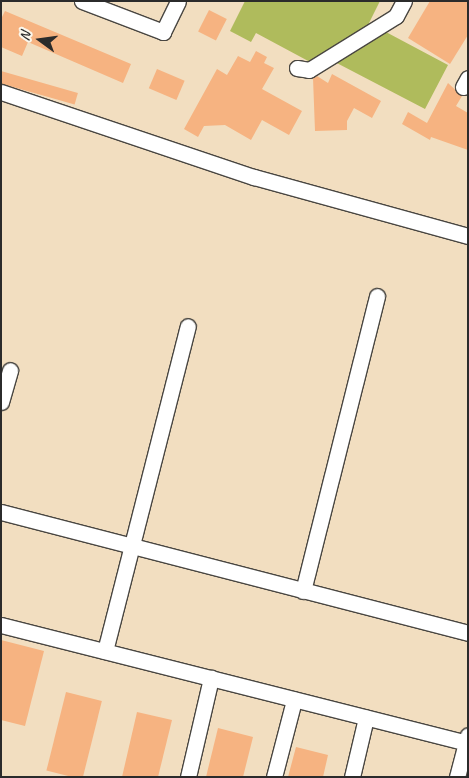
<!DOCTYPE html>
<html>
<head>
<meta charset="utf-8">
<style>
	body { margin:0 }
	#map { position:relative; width:469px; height:778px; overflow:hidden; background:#f2dec0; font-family:Caveat,sans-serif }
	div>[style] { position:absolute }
	.green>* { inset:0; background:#afbb5c }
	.building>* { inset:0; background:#f6b381; transform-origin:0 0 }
	.roads { filter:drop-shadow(1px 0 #494641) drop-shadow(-1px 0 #494641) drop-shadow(0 1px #494641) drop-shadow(0 -1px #494641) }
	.minor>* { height:15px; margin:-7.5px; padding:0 7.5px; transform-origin:7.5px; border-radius:7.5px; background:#fff }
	span { translate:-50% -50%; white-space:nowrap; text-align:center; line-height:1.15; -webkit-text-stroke:4.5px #fbf7ec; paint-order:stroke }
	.frame { position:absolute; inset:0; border:2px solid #2b2b2b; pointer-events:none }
	.north { position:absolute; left:15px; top:15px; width:50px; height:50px; -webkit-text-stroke:4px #fbf7ec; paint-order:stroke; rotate:284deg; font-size:14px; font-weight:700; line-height:20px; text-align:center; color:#2b2b2b }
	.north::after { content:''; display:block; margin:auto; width:18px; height:22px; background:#2b2b2b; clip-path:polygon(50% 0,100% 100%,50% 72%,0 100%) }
</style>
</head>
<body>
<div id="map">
	<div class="green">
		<div style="clip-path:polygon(245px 1px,380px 1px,369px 23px,448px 65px,425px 109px,331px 60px,325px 70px,256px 33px,251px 42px,230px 31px)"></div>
	</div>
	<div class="building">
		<div style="clip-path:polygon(430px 1px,468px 1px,468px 35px,450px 64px,408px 38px)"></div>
		<div style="left:209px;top:10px;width:20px;height:24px;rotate:27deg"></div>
		<div style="clip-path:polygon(5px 11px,131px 64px,123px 83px,28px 42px,22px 56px,1px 47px,1px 19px)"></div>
		<div style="clip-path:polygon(256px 51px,267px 57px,264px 63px,274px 68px,262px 89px,302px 111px,289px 135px,262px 120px,251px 140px,225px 125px,204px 126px,198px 137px,184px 129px,217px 69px,227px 75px,238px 56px,250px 62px)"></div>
		<div style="left:157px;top:69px;width:30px;height:21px;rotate:23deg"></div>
		<div style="left:1px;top:71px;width:80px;height:12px;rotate:16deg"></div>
		<div style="clip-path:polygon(332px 74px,381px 101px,372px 118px,354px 108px,347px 121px,347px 130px,315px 131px,313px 78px,317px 76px,328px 83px)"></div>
		<div style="clip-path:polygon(448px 83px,462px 96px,456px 106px,468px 113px,468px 150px,431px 137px,430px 140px,402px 124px,408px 112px,427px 123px)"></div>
		<div style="clip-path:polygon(1px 640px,44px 651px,25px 726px,1px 720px)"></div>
		<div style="left:66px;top:692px;width:37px;height:81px;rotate:14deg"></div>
		<div style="clip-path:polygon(137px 712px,172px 720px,158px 777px,122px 777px)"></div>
		<div style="clip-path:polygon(218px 728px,253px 737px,243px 777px,206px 777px)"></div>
		<div style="clip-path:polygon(296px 747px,328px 755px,323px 777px,288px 777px)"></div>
	</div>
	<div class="roads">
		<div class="minor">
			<div style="left:82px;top:1px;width:87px;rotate:20.9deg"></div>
			<div style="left:163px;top:32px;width:34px;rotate:-64deg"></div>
			<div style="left:297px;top:68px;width:12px;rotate:9deg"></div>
			<div style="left:309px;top:70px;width:102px;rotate:-31.8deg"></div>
			<div style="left:396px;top:16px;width:17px;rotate:-62deg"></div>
			<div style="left:463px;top:87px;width:10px;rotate:-61deg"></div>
			<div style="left:1px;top:92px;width:267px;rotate:18.6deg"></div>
			<div style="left:254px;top:177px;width:222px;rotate:15.4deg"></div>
			<div style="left:1px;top:402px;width:33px;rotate:-74deg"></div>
			<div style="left:1px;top:512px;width:482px;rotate:14.5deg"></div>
			<div style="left:303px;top:591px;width:304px;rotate:-75.9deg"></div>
			<div style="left:1px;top:625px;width:480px;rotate:14.2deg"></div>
			<div style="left:105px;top:651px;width:335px;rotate:-75.7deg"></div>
			<div style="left:188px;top:777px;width:102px;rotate:-76.9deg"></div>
			<div style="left:274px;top:777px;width:80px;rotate:-75.4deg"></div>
			<div style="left:352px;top:777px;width:61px;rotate:-76.7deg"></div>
			<div style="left:457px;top:777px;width:43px;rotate:-75.3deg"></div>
		</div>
	</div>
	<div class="frame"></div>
	<div class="north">N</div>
</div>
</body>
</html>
